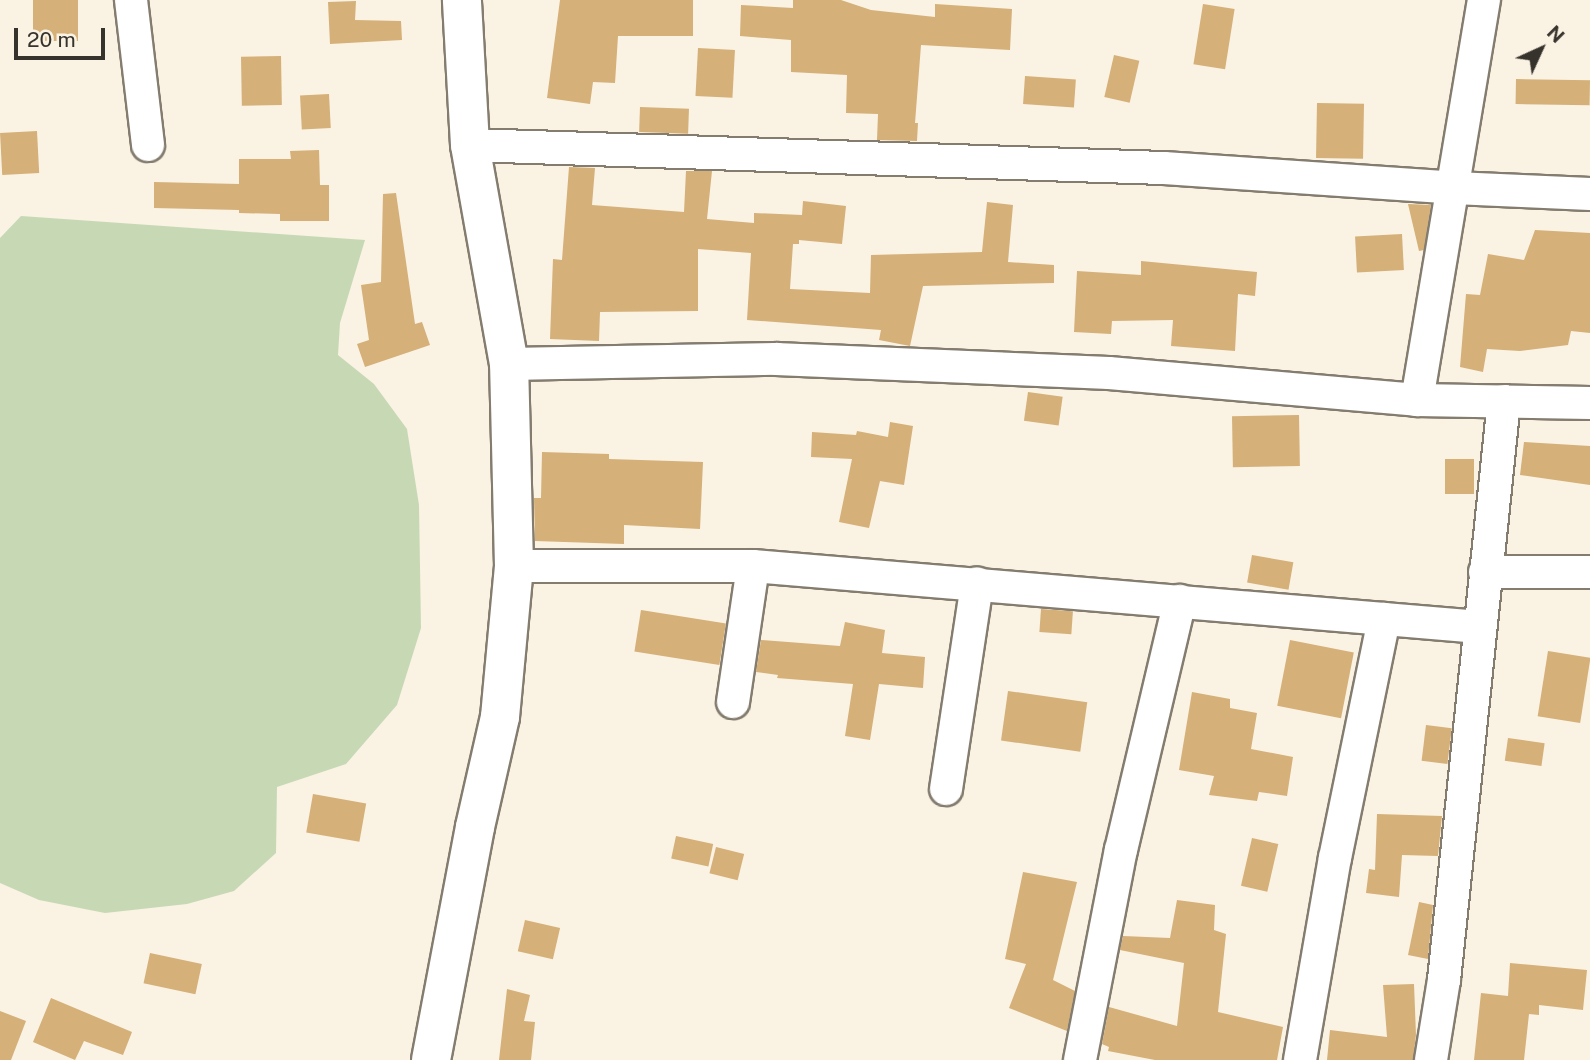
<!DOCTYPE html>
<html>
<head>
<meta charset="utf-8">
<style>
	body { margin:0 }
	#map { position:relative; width:1590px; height:1060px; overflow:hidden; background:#faf2e3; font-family:"Public Sans",sans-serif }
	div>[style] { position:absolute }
	.green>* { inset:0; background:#c7d9b4 }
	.building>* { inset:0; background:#d5b078; transform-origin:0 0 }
	.roads { filter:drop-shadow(2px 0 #837c6f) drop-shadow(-2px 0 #837c6f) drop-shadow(0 2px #837c6f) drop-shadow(0 -2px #837c6f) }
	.street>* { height:32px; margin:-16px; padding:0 16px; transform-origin:16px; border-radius:16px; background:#fff }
	.secondary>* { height:38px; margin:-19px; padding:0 19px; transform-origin:19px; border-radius:19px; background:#fff }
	span { translate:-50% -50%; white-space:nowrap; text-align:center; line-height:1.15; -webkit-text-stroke:7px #faf2e3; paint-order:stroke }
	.north { position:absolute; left:1506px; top:14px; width:70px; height:70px; -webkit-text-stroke:5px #faf2e3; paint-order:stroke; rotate:45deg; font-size:19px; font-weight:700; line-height:28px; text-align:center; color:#36332d }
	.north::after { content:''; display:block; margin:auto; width:24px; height:32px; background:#36332d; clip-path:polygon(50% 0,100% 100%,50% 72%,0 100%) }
	.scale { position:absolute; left:14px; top:28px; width:91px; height:32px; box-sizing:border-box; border:4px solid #36332d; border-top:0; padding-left:9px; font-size:21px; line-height:24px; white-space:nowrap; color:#36332d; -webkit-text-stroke:5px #faf2e3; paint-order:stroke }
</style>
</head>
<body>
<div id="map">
	<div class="green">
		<div style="clip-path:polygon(21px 216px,365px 240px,340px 323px,338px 355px,374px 384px,407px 429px,419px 505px,421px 628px,397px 705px,346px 764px,277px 787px,276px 853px,234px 891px,187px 904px,105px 913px,39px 900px,0 883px,0 238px)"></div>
	</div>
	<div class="building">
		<div style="left:33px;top:0;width:45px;height:41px"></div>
		<div style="clip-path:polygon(560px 0,693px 0,693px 36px,618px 36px,615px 83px,593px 82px,590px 104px,547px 98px)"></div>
		<div style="clip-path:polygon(793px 0,841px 0,871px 10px,935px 17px,935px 4px,1012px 9px,1010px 50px,921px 45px,915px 123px,918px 123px,917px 141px,877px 140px,878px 114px,846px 113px,847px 75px,791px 72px,791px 40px,740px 36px,741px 5px,793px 8px)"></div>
		<div style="clip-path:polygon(356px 1px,355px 20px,401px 21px,402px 40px,330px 44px,328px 2px)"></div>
		<div style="left:1203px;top:4px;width:32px;height:61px;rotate:9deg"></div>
		<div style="left:698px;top:48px;width:37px;height:48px;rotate:3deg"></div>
		<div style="left:1114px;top:55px;width:26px;height:43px;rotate:13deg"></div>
		<div style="left:281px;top:56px;width:49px;height:40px;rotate:89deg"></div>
		<div style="left:1025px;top:76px;width:51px;height:28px;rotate:4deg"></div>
		<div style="left:1516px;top:79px;width:74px;height:25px;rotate:1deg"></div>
		<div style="left:329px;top:94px;width:34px;height:29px;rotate:87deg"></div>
		<div style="left:1317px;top:103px;width:47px;height:55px;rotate:1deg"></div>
		<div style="left:640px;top:107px;width:49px;height:25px;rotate:2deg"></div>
		<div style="left:37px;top:131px;width:42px;height:37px;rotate:87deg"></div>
		<div style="clip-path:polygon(319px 150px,320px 185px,329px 185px,329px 221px,280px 221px,280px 214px,239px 213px,239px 210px,154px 208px,154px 182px,239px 184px,239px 159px,291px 159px,290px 151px)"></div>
		<div style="clip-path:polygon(569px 167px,595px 168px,592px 205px,684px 212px,686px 171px,712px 171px,707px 219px,754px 223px,754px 213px,802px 215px,803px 201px,846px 206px,842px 244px,799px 240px,799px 244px,793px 244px,790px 289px,870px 293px,871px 255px,982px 252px,987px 202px,1013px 205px,1008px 262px,1054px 265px,1054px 283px,923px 286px,910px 346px,879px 340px,881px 330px,747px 320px,751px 253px,698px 249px,698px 311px,600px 312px,599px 341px,550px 339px,553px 259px,562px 260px)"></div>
		<div style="clip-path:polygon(396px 193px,415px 324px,422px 322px,430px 345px,365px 367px,357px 344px,369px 340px,361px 285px,381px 282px,383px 194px)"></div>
		<div style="clip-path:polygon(1408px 204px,1431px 205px,1424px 250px,1419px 251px)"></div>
		<div style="clip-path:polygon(1535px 230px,1590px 233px,1590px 333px,1571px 331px,1568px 345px,1520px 351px,1487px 349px,1483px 372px,1460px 367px,1466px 294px,1480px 295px,1488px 254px,1524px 260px)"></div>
		<div style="left:1402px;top:234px;width:36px;height:47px;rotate:87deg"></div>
		<div style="clip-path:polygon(1141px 261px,1257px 272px,1255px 296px,1238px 294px,1235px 351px,1171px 346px,1173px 320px,1112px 321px,1111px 334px,1074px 332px,1077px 271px,1141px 275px)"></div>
		<div style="left:1028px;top:392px;width:35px;height:29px;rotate:8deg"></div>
		<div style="left:1299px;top:415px;width:51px;height:67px;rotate:89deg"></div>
		<div style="clip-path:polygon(890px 422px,913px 426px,904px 485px,880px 481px,869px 528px,839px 522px,852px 459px,811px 457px,812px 432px,856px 435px,857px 431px,888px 437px)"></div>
		<div style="clip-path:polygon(1524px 442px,1590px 446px,1590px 485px,1520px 475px)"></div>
		<div style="clip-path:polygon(542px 452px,609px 454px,609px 459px,703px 462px,700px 529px,624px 525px,624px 544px,535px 541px,534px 498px,541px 498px)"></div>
		<div style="left:1445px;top:459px;width:29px;height:35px"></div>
		<div style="left:1252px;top:555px;width:42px;height:28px;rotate:10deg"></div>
		<div style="left:1041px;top:609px;width:32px;height:23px;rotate:4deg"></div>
		<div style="left:641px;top:610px;width:86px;height:42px;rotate:9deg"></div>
		<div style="clip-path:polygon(845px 622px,885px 630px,882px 653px,925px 657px,923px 688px,879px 684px,870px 740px,845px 736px,853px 684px,777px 678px,778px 675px,756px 672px,761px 640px,840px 646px)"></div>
		<div style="left:1290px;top:640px;width:65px;height:67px;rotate:11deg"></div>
		<div style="left:1548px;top:651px;width:43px;height:66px;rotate:9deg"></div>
		<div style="left:1008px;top:691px;width:80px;height:50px;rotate:8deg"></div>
		<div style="clip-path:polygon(1192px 692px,1230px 699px,1230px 708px,1257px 713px,1251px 749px,1293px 757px,1287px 796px,1259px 792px,1257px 801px,1209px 795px,1214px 776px,1179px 770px)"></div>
		<div style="left:1426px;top:725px;width:26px;height:36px;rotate:7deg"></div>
		<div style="left:1508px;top:738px;width:37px;height:23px;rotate:8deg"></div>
		<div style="left:313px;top:794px;width:54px;height:39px;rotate:10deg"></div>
		<div style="clip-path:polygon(1377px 814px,1442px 816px,1438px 856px,1402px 855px,1399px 897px,1366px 893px,1369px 869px,1375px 870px)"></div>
		<div style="left:676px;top:836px;width:38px;height:23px;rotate:12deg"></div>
		<div style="left:1252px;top:838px;width:27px;height:49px;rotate:13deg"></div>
		<div style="left:716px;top:847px;width:29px;height:27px;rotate:14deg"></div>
		<div style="clip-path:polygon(1023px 872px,1077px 882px,1053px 980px,1075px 991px,1067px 1031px,1009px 1008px,1026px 964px,1005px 959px)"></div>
		<div style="clip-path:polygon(1177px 900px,1215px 905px,1214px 930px,1226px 934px,1218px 1012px,1283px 1027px,1277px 1060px,1155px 1060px,1108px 1051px,1109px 1047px,1102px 1044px,1109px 1007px,1177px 1026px,1184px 963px,1120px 950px,1123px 936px,1170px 938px)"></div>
		<div style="clip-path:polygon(1419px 902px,1433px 905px,1428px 959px,1408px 955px)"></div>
		<div style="left:525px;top:920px;width:36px;height:32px;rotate:13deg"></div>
		<div style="left:150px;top:953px;width:53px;height:31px;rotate:12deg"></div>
		<div style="clip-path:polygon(1510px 963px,1587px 970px,1583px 1010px,1539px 1005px,1539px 1015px,1529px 1014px,1524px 1060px,1474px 1060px,1481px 993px,1508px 996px)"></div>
		<div style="clip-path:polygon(1414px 984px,1416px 1035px,1413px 1060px,1327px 1060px,1330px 1030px,1387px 1037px,1383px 985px)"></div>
		<div style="clip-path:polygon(507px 989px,530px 995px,524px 1021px,535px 1022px,531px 1060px,499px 1060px)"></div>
		<div style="clip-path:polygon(51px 998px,132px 1032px,123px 1055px,84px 1041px,75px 1060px,33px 1042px)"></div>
		<div style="clip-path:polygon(0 1011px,26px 1021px,11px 1060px,0 1060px)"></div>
	</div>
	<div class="roads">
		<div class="street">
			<div style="left:131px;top:0;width:146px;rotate:83.3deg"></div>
			<div style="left:470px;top:145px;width:694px;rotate:1.9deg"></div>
			<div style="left:1164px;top:168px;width:291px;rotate:3.9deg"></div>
			<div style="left:1454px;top:188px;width:136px;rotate:2.5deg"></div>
			<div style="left:509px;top:364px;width:267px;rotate:-1.1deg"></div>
			<div style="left:776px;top:359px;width:333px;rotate:2.4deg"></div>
			<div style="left:1109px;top:373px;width:309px;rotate:5deg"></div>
			<div style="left:1417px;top:400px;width:173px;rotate:1deg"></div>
			<div style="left:1417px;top:400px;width:406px;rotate:-80.5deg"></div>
			<div style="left:514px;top:566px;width:239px"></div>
			<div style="left:753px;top:566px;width:729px;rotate:4.8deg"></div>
			<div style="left:1485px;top:572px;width:105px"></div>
			<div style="left:733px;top:702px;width:137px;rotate:-81.6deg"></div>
			<div style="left:946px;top:789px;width:208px;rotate:-81.4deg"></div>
			<div style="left:1080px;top:1060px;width:214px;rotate:-79deg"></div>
			<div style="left:1121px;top:850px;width:256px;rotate:-76.7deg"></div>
			<div style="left:1300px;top:1060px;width:205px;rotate:-80.2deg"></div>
			<div style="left:1335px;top:858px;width:244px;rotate:-78.4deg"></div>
			<div style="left:1431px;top:1060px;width:81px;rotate:-80.8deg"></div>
			<div style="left:1444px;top:980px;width:582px;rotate:-84.08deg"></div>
		</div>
		<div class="secondary">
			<div style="left:431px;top:1060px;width:237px;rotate:-79.3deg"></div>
			<div style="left:475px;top:827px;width:113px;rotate:-77.2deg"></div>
			<div style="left:500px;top:717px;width:152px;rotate:-84.7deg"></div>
			<div style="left:514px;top:566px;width:202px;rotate:-91.4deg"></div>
			<div style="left:509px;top:364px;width:222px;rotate:-100.1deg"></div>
			<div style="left:470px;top:145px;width:145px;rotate:-93.2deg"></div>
		</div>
	</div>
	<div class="north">N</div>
	<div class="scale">20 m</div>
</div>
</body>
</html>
